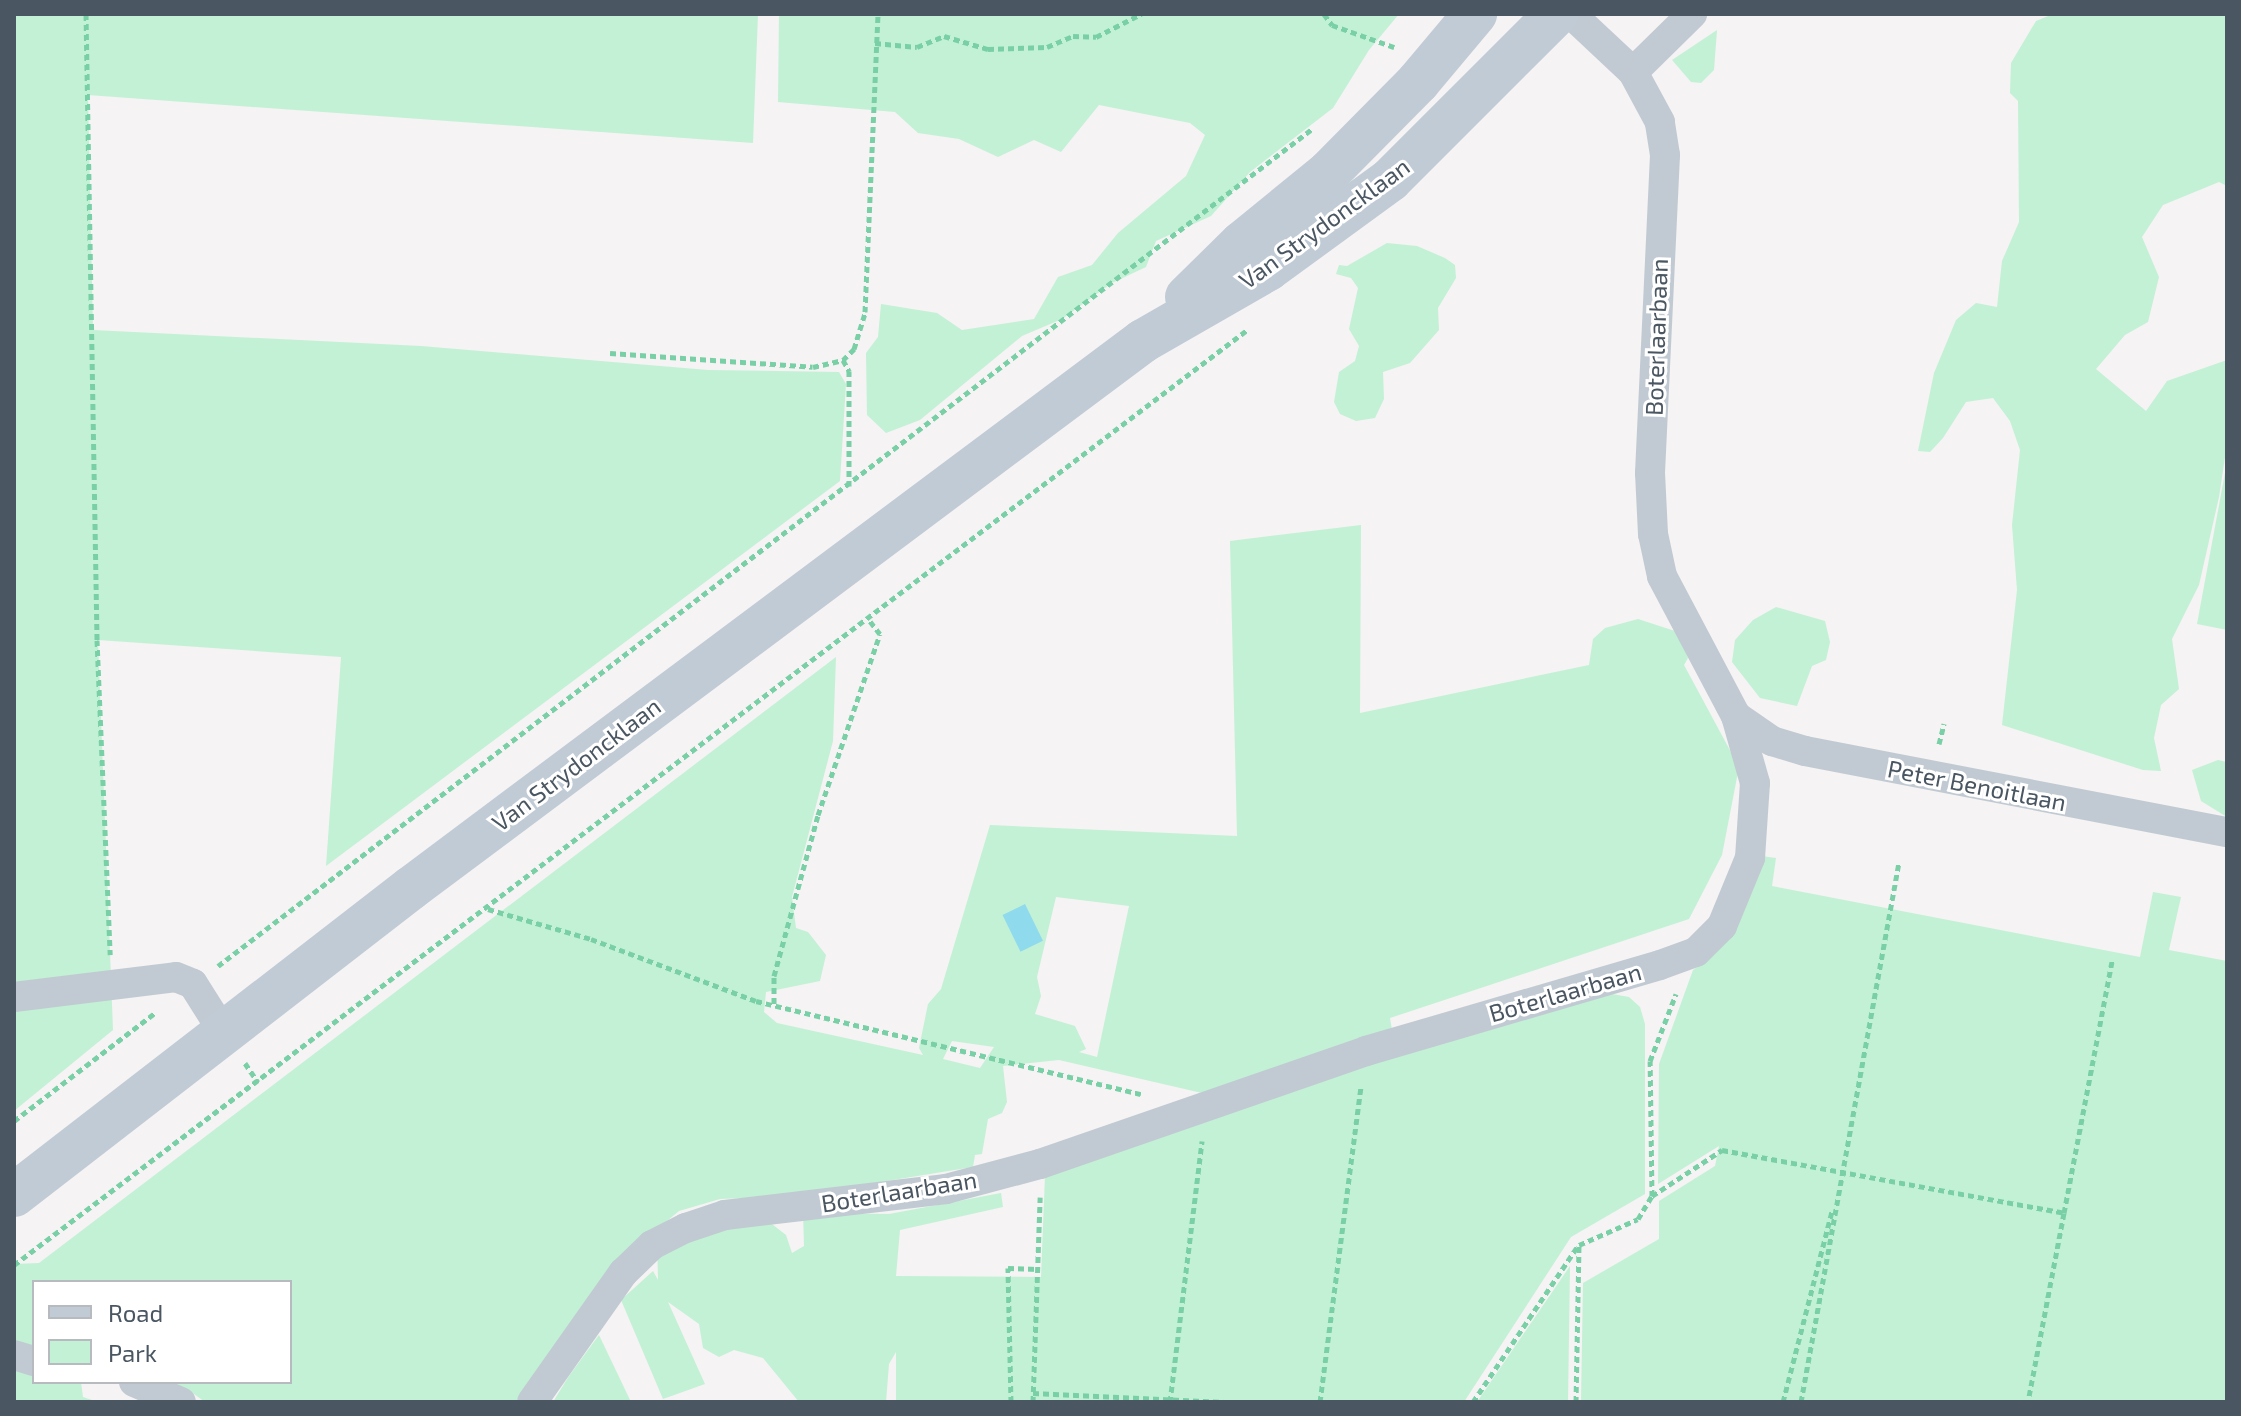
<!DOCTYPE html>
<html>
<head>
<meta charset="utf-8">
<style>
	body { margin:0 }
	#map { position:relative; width:2241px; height:1416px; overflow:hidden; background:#f5f3f3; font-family:"Exo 2",sans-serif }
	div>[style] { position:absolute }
	.green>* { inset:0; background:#c3f1d5 }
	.water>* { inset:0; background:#90daee; transform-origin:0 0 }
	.path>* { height:5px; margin-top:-2.5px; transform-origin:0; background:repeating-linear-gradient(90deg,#7ad0a6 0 6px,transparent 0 10px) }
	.street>* { height:30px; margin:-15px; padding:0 15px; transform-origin:15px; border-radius:15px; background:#c1cad2 }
	.secondary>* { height:44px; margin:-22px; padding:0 22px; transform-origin:22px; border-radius:22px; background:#c1cbd6 }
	span { translate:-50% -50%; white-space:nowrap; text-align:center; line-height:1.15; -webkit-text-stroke:6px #fff; paint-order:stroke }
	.street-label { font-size:24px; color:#4a5661 }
	.frame { position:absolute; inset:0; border:16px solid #4a5661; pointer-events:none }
	.legend { position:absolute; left:32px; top:1280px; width:260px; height:104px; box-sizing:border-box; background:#fff; border:2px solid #b7bbc0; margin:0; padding:10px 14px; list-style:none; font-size:24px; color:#4a5661 }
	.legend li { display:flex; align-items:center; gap:16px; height:40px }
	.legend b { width:40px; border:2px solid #b7bbc0 }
</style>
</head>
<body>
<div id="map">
	<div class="green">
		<div style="clip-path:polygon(14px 14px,758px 14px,753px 143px,88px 95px,93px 330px,421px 346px,708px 370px,839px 372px,846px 384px,840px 481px,326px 866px,341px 657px,98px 640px,113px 1030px,14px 1111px)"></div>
		<div style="clip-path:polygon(779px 14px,1399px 14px,1369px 50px,1333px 108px,1250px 172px,1211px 216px,1156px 241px,1146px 267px,1112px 283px,1062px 319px,1022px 336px,920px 420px,886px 433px,867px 415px,866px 353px,878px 337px,881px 304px,937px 313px,962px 330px,1034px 319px,1058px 277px,1092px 265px,1118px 233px,1186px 176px,1205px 135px,1190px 123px,1099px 105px,1061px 152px,1034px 140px,998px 157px,959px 139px,918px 133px,895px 112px,778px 102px)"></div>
		<div style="clip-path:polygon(2053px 14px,2227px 14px,2227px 186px,2219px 182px,2163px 205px,2142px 237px,2159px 277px,2148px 322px,2125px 335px,2096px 369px,2146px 411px,2167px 381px,2227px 360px,2227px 444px,2219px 497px,2199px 585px,2172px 639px,2179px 689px,2161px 705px,2154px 738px,2161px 771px,2143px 770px,2002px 725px,2017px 590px,2012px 525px,2020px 450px,2010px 421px,1993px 398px,1966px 402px,1943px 438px,1930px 452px,1918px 451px,1934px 373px,1956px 320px,1976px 303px,1997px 307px,2002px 261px,2019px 222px,2018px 101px,2010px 93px,2011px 63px,2036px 21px)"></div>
		<div style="clip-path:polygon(1717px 30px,1714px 70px,1701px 83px,1691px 82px,1672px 60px)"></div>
		<div style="clip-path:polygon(1387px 243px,1417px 246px,1445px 258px,1455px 265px,1456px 278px,1438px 308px,1439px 330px,1410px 363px,1383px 372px,1384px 399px,1375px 418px,1356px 421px,1340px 414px,1334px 402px,1339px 372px,1355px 361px,1359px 346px,1349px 329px,1358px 288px,1351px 278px,1336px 274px,1339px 265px,1347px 266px)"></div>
		<div style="clip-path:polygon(2227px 462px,2227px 630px,2197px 624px)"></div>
		<div style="clip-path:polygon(evenodd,1361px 525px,1360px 713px,1589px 665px,1593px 639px,1605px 628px,1638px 619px,1681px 633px,1688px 658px,1684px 665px,1739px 767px,1722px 855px,1689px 919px,1390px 1018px,1392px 1030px,1215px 1096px,1059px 1060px,1003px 1066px,1007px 1102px,1002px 1113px,988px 1119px,982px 1154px,975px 1155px,973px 1167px,794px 1196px,720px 1199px,679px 1211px,616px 1263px,516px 1402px,205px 1402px,187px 1389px,151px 1382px,290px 1382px,290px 1282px,34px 1282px,34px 1382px,81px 1382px,83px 1397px,98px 1402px,14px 1402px,14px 1264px,39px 1263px,836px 657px,833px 741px,792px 897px,796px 928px,808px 932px,826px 955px,820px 981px,766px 992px,764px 1012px,777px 1023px,923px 1055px,919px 1048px,928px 1004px,941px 989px,990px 825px,1237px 836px,1230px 541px,1361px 525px,1056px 897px,1129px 906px,1097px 1057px,1079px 1052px,1086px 1049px,1075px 1026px,1035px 1014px,1041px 996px,1037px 977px,1056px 897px,1361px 525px,952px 1041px,994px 1047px,980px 1068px,943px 1059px,952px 1041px)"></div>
		<div style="clip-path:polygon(1776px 607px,1825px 621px,1830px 642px,1826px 660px,1812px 666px,1797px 706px,1760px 698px,1732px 662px,1735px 640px,1753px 620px)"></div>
		<div style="clip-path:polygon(2218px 760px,2227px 762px,2227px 817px,2201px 801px,2192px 770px)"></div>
		<div style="clip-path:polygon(1761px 856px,1776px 858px,1772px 886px,2140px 957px,2153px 892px,2181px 897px,2169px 950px,2227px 961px,2227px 1402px,1581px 1402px,1583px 1283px,1659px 1239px,1659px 1201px,1715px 1166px,1719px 1146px,1658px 1184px,1659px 1064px,1693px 970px,1715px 954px)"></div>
		<div style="clip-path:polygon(1612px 994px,1629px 997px,1640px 1007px,1645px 1024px,1645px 1194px,1571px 1237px,1464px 1402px,896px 1402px,896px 1352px,889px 1364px,886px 1402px,799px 1402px,763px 1358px,734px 1350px,719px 1357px,703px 1348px,699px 1324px,668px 1302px,705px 1384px,663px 1399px,621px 1300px,653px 1271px,658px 1280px,657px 1237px,768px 1221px,786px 1235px,792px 1253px,804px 1246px,803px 1213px,889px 1214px,1001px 1193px,1003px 1207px,900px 1230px,896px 1276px,1041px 1277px,1045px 1176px,1376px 1061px)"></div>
		<div style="clip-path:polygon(1570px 1266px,1568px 1402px,1477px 1402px)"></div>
		<div style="clip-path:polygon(599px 1335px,631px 1402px,553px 1402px,569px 1376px)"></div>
	</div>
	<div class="water">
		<div style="left:1025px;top:904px;width:41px;height:25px;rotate:64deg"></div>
	</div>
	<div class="path">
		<div style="left:86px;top:14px;width:626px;rotate:88.99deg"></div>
		<div style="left:97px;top:640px;width:315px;rotate:87.6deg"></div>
		<div style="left:1324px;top:14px;width:14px;rotate:54deg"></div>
		<div style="left:1332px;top:25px;width:66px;rotate:19.5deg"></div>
		<div style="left:875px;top:43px;width:42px;rotate:5.4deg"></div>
		<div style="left:917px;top:47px;width:29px;rotate:-22deg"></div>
		<div style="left:944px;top:36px;width:46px;rotate:16.5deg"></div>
		<div style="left:988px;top:49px;width:59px;rotate:-1.9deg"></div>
		<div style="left:1047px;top:47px;width:28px;rotate:-23deg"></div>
		<div style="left:1073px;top:36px;width:23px;rotate:2deg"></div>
		<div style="left:1096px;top:37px;width:51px;rotate:-27.1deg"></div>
		<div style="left:610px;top:353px;width:203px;rotate:3.9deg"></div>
		<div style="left:813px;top:367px;width:31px;rotate:-13deg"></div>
		<div style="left:843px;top:360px;width:16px;rotate:-45deg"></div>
		<div style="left:854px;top:349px;width:39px;rotate:-73deg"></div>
		<div style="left:865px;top:312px;width:298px;rotate:-87.5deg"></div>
		<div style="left:843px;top:360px;width:13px;rotate:61deg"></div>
		<div style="left:849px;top:371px;width:115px;rotate:90deg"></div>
		<div style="left:1939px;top:744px;width:21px;rotate:-76deg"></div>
		<div style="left:488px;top:909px;width:107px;rotate:16.2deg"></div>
		<div style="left:591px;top:939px;width:176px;rotate:20.6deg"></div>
		<div style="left:756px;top:1001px;width:396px;rotate:13.6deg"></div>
		<div style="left:218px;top:966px;width:1377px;rotate:-37.42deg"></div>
		<div style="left:774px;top:1004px;width:28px;rotate:-90deg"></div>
		<div style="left:774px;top:976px;width:167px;rotate:-74.7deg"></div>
		<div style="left:818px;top:815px;width:191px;rotate:-71.1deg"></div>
		<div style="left:880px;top:634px;width:18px;rotate:-128deg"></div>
		<div style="left:245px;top:1063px;width:23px;rotate:56deg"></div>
		<div style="left:14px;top:1121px;width:178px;rotate:-37.5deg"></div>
		<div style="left:1652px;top:1196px;width:84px;rotate:-33.3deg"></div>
		<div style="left:1722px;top:1150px;width:348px;rotate:10.4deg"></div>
		<div style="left:2064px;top:1213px;width:192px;rotate:100.8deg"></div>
		<div style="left:2064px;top:1213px;width:257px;rotate:-79.2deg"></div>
		<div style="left:14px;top:1265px;width:1547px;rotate:-37.17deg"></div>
		<div style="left:1033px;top:1393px;width:192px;rotate:2.7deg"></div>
		<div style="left:1011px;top:1402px;width:134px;rotate:-91.3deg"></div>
		<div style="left:1008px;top:1268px;width:30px;rotate:2deg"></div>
		<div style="left:1033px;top:1402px;width:205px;rotate:-88deg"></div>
		<div style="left:1170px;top:1402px;width:263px;rotate:-83deg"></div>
		<div style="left:1320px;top:1402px;width:317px;rotate:-82.6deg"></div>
		<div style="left:1473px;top:1402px;width:188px;rotate:-56.1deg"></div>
		<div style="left:1576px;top:1402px;width:157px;rotate:-88.9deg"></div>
		<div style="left:1579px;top:1245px;width:64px;rotate:-23.8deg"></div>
		<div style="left:1638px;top:1219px;width:27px;rotate:-59deg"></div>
		<div style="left:1652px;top:1196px;width:135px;rotate:-90.8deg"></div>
		<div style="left:1650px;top:1061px;width:72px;rotate:-68.8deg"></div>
		<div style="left:1783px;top:1402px;width:197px;rotate:-75.6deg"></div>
		<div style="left:1801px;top:1402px;width:549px;rotate:-79.71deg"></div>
	</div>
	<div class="street">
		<div style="left:1633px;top:72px;width:83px;rotate:-44.5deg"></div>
		<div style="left:1736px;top:716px;width:44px;rotate:34.8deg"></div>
		<div style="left:1772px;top:741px;width:34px;rotate:17deg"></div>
		<div style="left:1805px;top:751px;width:430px;rotate:10.9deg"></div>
		<div style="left:14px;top:997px;width:163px;rotate:-7deg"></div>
		<div style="left:176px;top:977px;width:18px;rotate:22deg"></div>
		<div style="left:193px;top:984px;width:58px;rotate:57.7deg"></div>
		<div style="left:14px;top:1355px;width:21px;rotate:17deg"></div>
		<div style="left:134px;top:1382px;width:51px;rotate:23.1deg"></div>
		<div style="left:532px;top:1402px;width:158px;rotate:-54.8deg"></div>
		<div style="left:623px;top:1273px;width:40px;rotate:-44deg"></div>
		<div style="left:652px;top:1245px;width:38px;rotate:-27deg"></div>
		<div style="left:686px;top:1228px;width:41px;rotate:-18.4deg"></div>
		<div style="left:725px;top:1215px;width:223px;rotate:-6.7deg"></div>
		<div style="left:946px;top:1189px;width:97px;rotate:-14.9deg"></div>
		<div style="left:1040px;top:1164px;width:345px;rotate:-19.1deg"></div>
		<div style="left:1366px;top:1051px;width:306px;rotate:-16.3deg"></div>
		<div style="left:1660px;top:965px;width:38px;rotate:-20deg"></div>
		<div style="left:1696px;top:952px;width:37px;rotate:-45deg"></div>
		<div style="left:1722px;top:926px;width:74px;rotate:-67.6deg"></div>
		<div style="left:1750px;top:858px;width:75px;rotate:-86.2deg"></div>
		<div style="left:1755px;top:783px;width:70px;rotate:-105.8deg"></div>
		<div style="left:1736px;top:716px;width:158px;rotate:-117.9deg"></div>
		<div style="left:1662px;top:576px;width:43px;rotate:-102.1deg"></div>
		<div style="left:1653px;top:534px;width:61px;rotate:-92.8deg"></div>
		<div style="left:1650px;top:473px;width:318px;rotate:-87.3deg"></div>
		<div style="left:1665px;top:155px;width:33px;rotate:-99deg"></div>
		<div style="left:1660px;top:122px;width:57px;rotate:-118.4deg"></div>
		<div style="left:1633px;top:72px;width:85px;rotate:-136.9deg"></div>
	</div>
	<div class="secondary">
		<div style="left:1187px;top:297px;width:77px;rotate:-44.5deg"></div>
		<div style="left:1242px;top:243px;width:112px;rotate:-39.2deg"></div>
		<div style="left:1329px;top:172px;width:127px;rotate:-45.3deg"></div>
		<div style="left:1418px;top:82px;width:89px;rotate:-50deg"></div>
		<div style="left:14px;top:1195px;width:502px;rotate:-37.71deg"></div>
		<div style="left:411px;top:888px;width:914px;rotate:-36.77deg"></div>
		<div style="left:1143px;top:341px;width:144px;rotate:-29.9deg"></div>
		<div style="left:1268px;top:269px;width:151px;rotate:-36.1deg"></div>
		<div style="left:1390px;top:180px;width:235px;rotate:-45deg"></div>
	</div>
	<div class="street-label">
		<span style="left:1324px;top:223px;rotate:-36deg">Van Strydoncklaan</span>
		<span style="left:1656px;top:337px;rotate:-88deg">Boterlaarbaan</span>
		<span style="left:576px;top:764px;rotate:-37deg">Van Strydoncklaan</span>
		<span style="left:1977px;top:785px;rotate:11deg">Peter Benoitlaan</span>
		<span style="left:1565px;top:992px;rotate:-16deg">Boterlaarbaan</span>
		<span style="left:899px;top:1191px;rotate:-9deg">Boterlaarbaan</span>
	</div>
	<div class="frame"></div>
	<ul class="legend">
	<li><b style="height:10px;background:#c1cbd6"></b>Road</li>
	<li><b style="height:22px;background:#c3f1d5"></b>Park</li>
	</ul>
</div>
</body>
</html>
